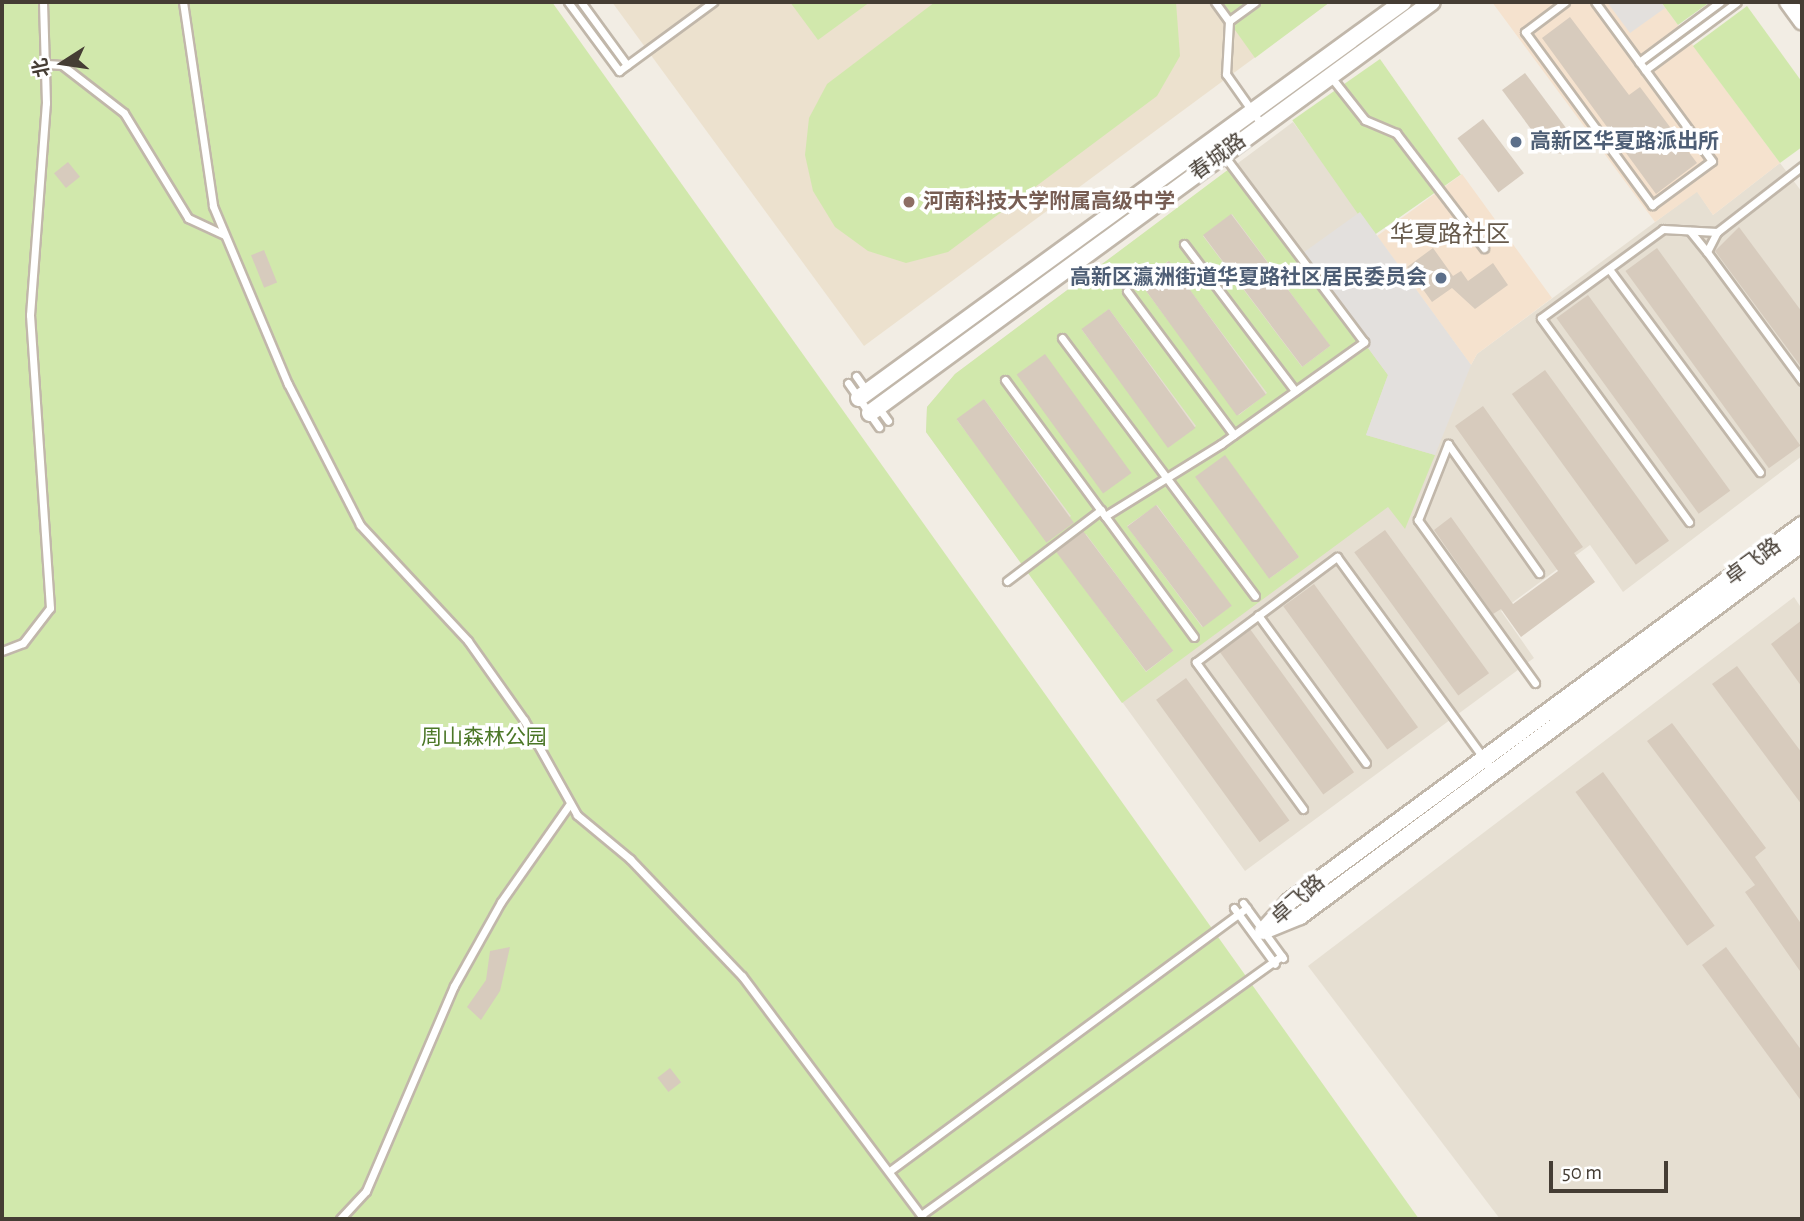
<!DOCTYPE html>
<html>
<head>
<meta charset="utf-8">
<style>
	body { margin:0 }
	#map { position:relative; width:1804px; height:1221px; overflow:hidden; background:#f2ede4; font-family:"Alegreya Sans","Noto Sans SC",sans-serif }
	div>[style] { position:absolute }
	.residential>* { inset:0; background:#e6dfd2 }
	.commercial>* { inset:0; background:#f5e2ce }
	.education>* { inset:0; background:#ece1ce }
	.green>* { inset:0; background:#d1e8ac; transform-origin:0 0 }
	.parking>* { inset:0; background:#e3e0dd }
	.building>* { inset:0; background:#d7cbbd; transform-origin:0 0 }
	.roads { filter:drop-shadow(2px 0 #c1b7aa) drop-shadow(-2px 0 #c1b7aa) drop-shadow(0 2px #c1b7aa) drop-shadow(0 -2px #c1b7aa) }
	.service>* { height:7px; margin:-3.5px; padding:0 3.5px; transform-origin:3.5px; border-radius:3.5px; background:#fff }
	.tertiary>* { height:16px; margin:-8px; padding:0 8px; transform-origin:8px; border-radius:8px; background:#fff }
	.dots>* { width:19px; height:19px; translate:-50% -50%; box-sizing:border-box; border:4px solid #fff; border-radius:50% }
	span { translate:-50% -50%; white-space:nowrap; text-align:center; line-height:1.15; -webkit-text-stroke:7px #fff; paint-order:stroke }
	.service-label { font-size:21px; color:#4e5e75; font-weight:700 }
	.left { translate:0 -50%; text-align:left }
	.right { translate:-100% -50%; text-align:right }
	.street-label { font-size:21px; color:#453d34 }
	.education-label { font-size:21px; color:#785e54; font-weight:700 }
	.park-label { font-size:21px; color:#4b7727 }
	.quarter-label { font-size:24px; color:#675a4b }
	.frame { position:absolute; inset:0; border:4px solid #453d34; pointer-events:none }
	.north { position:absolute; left:28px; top:28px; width:70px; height:70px; -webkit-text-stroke:5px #fff; paint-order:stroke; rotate:258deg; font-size:19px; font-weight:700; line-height:28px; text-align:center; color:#453d34 }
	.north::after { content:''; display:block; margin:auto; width:24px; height:32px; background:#453d34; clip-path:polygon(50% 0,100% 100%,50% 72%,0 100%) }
	.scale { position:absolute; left:1549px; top:1161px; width:119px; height:32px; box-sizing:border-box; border:4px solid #453d34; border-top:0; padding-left:9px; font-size:21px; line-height:24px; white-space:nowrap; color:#453d34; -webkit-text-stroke:5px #fff; paint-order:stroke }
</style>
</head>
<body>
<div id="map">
	<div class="residential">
		<div style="clip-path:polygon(1293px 122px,1471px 365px,1477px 354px,1697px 191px,1713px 215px,1780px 163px,1802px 192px,1802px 456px,1623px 592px,1590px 545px,1501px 611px,1534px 658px,1245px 871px,926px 432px,927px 407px,955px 374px)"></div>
		<div style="clip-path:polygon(1794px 597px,1802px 609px,1802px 1219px,1500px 1219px,1308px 966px)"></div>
	</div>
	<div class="commercial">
		<div style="clip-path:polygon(1492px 2px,1661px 2px,1780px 163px,1713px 215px,1697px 192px,1655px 222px)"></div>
		<div style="clip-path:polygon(1462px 174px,1552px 298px,1477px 354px,1471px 365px,1377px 236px)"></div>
	</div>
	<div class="education">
		<div style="clip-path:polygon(612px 2px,1330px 2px,864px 346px)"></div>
	</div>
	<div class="green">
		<div style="clip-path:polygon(2px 2px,552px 2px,1419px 1219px,2px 1219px)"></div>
		<div style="clip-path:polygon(790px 2px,870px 2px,818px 40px)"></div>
		<div style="clip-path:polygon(935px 2px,1176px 2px,1180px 56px,1157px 96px,948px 252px,906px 263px,868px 251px,835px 227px,813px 191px,805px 155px,809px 118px,827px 84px)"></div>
		<div style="clip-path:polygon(1215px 2px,1330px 2px,1255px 58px)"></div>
		<div style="clip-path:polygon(1661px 2px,1710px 2px,1678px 25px)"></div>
		<div style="clip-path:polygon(1747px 6px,1802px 82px,1802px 147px,1780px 163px,1693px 46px)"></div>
		<div style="left:1380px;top:59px;width:141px;height:107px;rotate:55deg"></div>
		<div style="clip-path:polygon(evenodd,1233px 166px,1388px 375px,1366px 435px,1435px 455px,1405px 529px,1388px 507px,1122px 703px,926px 432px,927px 407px,955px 374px,1233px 166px,1232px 214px,1330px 346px,1302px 367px,1203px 236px,1232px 214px,1233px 166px,1168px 261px,1267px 393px,1239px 415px,1140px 283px,1168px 261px,1233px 166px,1109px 309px,1196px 426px,1169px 447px,1082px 330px,1109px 309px,1233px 166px,984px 399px,1071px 516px,1044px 536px,957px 420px,984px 399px,1233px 166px,1225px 456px,1299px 557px,1270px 578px,1225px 456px,1233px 166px,1157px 505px,1231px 606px,1202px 627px,1127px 526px,1157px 505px,1233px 166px,1086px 534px,1173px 651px,1146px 672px,1059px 554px,1086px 534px)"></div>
	</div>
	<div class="parking">
		<div style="clip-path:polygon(1607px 2px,1661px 2px,1665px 8px,1630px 33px)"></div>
		<div style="clip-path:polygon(1360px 212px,1471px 365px,1435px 455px,1366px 435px,1388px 375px,1300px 255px)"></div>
	</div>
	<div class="building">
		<div style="clip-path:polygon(1570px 17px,1629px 95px,1640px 87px,1697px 163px,1656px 194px,1542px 38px)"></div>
		<div style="clip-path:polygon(1525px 73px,1578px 144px,1564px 154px,1548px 152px,1502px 90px)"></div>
		<div style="left:1483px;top:119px;width:68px;height:32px;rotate:53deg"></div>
		<div style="left:68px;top:162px;width:19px;height:18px;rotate:51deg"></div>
		<div style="left:1231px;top:214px;width:165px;height:35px;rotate:53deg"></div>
		<div style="clip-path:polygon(1739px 227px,1802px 312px,1802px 368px,1715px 251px)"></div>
		<div style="clip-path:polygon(1433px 248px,1453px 276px,1461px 271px,1468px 281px,1493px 263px,1508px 285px,1475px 309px,1452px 288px,1432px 302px,1407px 267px)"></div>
		<div style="left:1657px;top:248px;width:244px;height:39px;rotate:54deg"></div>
		<div style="left:264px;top:250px;width:35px;height:14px;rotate:68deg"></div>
		<div style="left:1169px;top:261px;width:165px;height:36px;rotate:54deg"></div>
		<div style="left:1588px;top:295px;width:242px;height:39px;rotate:54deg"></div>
		<div style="left:1109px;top:309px;width:147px;height:34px;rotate:54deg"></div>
		<div style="left:1045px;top:354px;width:147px;height:35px;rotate:54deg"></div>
		<div style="left:1545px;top:370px;width:211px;height:41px;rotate:54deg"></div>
		<div style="left:984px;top:399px;width:153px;height:34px;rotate:54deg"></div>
		<div style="clip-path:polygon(1483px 406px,1583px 547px,1574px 553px,1595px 582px,1521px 637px,1501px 609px,1493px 614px,1434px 530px,1451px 517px,1513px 604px,1558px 571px,1455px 426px)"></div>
		<div style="left:1225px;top:455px;width:126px;height:37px;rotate:54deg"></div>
		<div style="left:1156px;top:505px;width:126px;height:36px;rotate:53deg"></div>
		<div style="left:1385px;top:530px;width:177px;height:38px;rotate:54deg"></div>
		<div style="left:1083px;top:531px;width:150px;height:34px;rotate:53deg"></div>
		<div style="left:1314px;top:584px;width:177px;height:38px;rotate:54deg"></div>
		<div style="clip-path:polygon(1802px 620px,1802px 687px,1771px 644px)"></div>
		<div style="left:1250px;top:629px;width:177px;height:38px;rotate:54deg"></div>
		<div style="clip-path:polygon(1737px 666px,1802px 753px,1802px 805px,1712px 684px)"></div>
		<div style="left:1186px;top:678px;width:176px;height:37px;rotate:54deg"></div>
		<div style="clip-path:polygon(1672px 723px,1766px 848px,1755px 857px,1802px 925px,1802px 974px,1745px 892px,1755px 885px,1647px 741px)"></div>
		<div style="left:1603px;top:772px;width:190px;height:34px;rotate:54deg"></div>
		<div style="clip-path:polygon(510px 947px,500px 991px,481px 1020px,467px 1007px,486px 980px,490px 951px)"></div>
		<div style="clip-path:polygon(1726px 947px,1802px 1051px,1802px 1102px,1702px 965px)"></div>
		<div style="left:670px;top:1068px;width:18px;height:16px;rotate:52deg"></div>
	</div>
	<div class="roads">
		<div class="service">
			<div style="left:183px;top:2px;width:206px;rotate:81.6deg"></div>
			<div style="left:213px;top:206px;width:193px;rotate:67.2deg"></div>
			<div style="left:288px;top:384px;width:158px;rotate:62.9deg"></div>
			<div style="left:360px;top:525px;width:158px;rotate:47deg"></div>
			<div style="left:468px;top:641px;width:97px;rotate:54.7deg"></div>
			<div style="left:524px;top:720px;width:109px;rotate:60.8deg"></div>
			<div style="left:577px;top:815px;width:69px;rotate:39.7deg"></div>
			<div style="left:630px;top:859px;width:162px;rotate:46.3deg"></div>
			<div style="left:742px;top:976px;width:304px;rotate:53.2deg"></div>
			<div style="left:568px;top:2px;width:86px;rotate:53.5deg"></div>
			<div style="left:619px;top:71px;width:117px;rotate:-36.3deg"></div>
			<div style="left:581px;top:2px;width:78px;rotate:53.9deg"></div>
			<div style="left:1215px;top:2px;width:24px;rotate:54deg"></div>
			<div style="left:1229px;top:21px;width:32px;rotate:-36deg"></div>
			<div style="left:1565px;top:2px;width:50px;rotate:143.1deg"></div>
			<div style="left:1525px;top:32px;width:215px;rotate:53.7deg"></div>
			<div style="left:1652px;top:205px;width:74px;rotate:-36.3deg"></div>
			<div style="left:1712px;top:161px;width:197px;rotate:-126.3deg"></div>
			<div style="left:1229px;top:21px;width:53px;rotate:93.2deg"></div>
			<div style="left:1226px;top:74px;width:62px;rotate:54.8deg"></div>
			<div style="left:1639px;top:62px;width:101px;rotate:-36.5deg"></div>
			<div style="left:47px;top:64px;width:15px;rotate:4deg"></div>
			<div style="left:62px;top:65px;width:78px;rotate:37.7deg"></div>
			<div style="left:124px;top:113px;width:123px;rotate:58.6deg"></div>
			<div style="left:188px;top:218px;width:40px;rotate:25deg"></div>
			<div style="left:1645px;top:70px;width:114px;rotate:-36.5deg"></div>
			<div style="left:1331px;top:77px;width:55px;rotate:51.7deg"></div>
			<div style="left:1365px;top:120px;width:34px;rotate:23deg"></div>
			<div style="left:1396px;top:133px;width:145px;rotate:52.6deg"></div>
			<div style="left:1690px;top:231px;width:27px;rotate:51deg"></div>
			<div style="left:1717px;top:232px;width:22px;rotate:117deg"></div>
			<div style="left:1707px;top:252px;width:160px;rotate:53.6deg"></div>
			<div style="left:1184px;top:244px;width:184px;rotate:52.9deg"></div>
			<div style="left:1609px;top:269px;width:253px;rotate:53.4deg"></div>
			<div style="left:1127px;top:291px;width:179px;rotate:53.4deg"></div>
			<div style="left:1062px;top:338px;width:322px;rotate:53.2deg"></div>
			<div style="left:856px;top:376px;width:19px;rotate:55deg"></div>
			<div style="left:1005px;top:380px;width:169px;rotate:53.7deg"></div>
			<div style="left:1105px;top:516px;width:137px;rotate:-31.8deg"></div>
			<div style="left:1221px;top:444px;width:176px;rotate:-35.5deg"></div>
			<div style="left:1364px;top:342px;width:235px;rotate:-126.9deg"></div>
			<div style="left:848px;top:383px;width:54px;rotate:54.8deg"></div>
			<div style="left:878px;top:407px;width:17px;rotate:54deg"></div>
			<div style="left:1105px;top:516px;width:150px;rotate:53.7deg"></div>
			<div style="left:1689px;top:522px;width:252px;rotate:-126deg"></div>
			<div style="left:1541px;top:318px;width:151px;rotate:-36.1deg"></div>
			<div style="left:1663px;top:229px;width:54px;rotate:3.2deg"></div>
			<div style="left:1717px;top:232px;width:108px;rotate:-37.8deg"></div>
			<div style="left:1007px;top:581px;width:118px;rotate:-37.1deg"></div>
			<div style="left:1258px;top:615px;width:183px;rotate:53.9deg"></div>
			<div style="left:2px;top:651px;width:22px;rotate:-21deg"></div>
			<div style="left:23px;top:643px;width:44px;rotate:-52.4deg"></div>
			<div style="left:50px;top:608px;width:294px;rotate:-93.9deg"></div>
			<div style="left:30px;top:315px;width:213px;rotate:-85.7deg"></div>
			<div style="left:46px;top:103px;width:101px;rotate:-91.7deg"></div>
			<div style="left:1535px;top:683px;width:201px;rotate:-125.7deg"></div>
			<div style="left:1418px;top:520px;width:82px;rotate:-68.5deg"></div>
			<div style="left:1448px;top:444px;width:158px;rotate:54.8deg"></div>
			<div style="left:1303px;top:809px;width:182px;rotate:-126.1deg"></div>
			<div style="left:1196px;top:662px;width:176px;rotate:-36.7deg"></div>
			<div style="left:1337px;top:557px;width:265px;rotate:53.9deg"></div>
			<div style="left:1243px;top:903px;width:68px;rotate:54deg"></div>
			<div style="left:1234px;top:908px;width:69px;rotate:53.8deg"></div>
			<div style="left:891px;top:1170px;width:442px;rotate:-36.4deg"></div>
			<div style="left:921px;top:1215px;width:444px;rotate:-35.7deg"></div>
			<div style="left:340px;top:1219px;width:38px;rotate:-47deg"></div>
			<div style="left:366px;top:1191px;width:223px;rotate:-66.8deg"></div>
			<div style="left:454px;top:986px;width:96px;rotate:-60.8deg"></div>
			<div style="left:501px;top:902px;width:118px;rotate:-55deg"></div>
		</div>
		<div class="tertiary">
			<div style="left:1788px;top:2px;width:24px;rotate:54deg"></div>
			<div style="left:859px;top:398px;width:673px;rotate:-36.05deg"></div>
			<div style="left:870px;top:413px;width:696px;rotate:-36.18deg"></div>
			<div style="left:1268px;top:929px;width:35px;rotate:-22deg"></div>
			<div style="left:1300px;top:916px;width:625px;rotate:-36.61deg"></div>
			<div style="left:1263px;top:931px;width:39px;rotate:-48deg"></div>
			<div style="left:1289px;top:902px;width:637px;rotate:-36.31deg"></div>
		</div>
	</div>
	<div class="dots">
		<div style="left:1516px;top:142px;background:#5c6f8a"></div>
		<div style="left:909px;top:202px;background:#8d6e63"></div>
		<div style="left:1441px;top:278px;background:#5c6f8a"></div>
	</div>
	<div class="service-label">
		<span class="left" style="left:1530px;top:142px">高新区华夏路派出所</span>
		<span class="right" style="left:1427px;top:278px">高新区瀛洲街道华夏路社区居民委员会</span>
	</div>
	<div class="street-label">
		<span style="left:1218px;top:157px;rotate:-36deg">春城路</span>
		<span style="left:1753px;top:562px;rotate:-36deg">卓飞路</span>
		<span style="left:1298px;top:900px;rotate:-41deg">卓飞路</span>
	</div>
	<div class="education-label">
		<span class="left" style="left:923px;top:202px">河南科技大学附属高级中学</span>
	</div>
	<div class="park-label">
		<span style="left:484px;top:738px">周山森林公园</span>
	</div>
	<div class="quarter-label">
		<span style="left:1450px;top:236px">华夏路社区</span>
	</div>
	<div class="frame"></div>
	<div class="north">北</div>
	<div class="scale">50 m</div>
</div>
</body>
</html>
